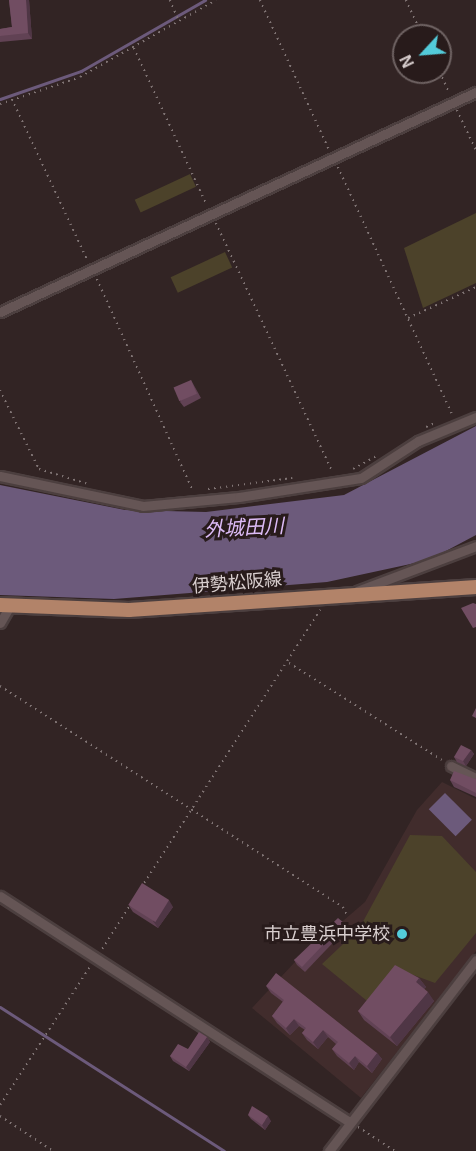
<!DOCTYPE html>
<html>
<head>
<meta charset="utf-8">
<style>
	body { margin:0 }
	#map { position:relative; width:476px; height:1151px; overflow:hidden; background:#322424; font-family:Arial,"Noto Sans JP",sans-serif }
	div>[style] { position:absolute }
	.built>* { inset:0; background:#412c2c }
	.green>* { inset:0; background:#4c422a; transform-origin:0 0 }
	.water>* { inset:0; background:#6c5a7b; transform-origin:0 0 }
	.stream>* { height:3px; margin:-1.5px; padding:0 1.5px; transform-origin:1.5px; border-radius:1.5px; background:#6c5a7b }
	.path>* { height:1.5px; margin-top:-0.75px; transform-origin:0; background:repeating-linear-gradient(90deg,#807474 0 1.5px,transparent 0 6px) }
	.roads { filter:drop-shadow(2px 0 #4c3f3f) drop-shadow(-2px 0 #4c3f3f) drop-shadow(0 2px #4c3f3f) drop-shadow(0 -2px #4c3f3f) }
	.street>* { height:9px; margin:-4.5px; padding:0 4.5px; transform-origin:4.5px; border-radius:4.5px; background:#655555 }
	.primary>* { height:14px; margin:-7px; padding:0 7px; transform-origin:7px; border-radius:7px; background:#b28369 }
	.wall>* { inset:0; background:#614254 }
	.shaded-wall>* { inset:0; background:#4f3645 }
	.building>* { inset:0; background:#714d62; transform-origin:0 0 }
	.dots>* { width:16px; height:16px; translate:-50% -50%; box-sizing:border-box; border:3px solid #281b1b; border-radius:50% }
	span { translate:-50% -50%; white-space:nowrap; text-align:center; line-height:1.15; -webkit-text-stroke:6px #281b1b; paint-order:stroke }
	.street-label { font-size:18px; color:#d9cfcf }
	.poi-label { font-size:18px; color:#d9cfcf }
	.right { translate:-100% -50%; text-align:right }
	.water-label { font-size:20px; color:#dcbbf6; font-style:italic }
	.north { position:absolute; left:392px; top:24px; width:60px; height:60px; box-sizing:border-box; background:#281b1b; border:2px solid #6f6363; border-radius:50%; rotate:244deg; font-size:16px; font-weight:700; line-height:24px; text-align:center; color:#d9cfcf }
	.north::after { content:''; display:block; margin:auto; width:21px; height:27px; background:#53cbda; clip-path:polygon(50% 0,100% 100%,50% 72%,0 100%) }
</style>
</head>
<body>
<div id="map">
	<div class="built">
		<div style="clip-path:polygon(442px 782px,476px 799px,476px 951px,361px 1098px,252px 1008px,294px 963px,365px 902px,417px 810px)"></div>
	</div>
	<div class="green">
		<div style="left:190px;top:174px;width:14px;height:61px;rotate:65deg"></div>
		<div style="clip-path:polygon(476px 213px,476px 283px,423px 308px,404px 248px)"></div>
		<div style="left:225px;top:252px;width:17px;height:60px;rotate:65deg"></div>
		<div style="clip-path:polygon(410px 835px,442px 836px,476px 872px,476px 933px,435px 983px,400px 970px,372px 1005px,322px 964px,359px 929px)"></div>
	</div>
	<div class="water">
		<div style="clip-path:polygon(476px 426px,476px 535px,429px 560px,327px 582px,114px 599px,0 595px,0 485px,125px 510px,206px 512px,344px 495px)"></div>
		<div style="left:445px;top:793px;width:38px;height:23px;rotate:45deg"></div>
	</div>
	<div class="stream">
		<div style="left:0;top:99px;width:86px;rotate:-19.1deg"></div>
		<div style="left:81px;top:71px;width:143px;rotate:-29.8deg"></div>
		<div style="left:0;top:1007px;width:266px;rotate:32.7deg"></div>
	</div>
	<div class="path">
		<div style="left:170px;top:0;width:23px;rotate:67deg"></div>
		<div style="left:260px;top:0;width:164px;rotate:65.2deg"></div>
		<div style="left:406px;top:0;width:40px;rotate:65deg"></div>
		<div style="left:134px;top:48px;width:173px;rotate:65.1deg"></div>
		<div style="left:440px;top:72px;width:22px;rotate:66deg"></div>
		<div style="left:12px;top:99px;width:179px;rotate:64.9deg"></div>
		<div style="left:0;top:104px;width:84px;rotate:-18.6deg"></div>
		<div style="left:80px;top:77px;width:156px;rotate:-29.5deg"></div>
		<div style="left:457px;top:110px;width:44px;rotate:64.6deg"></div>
		<div style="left:338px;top:167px;width:274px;rotate:65.2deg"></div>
		<div style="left:216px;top:223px;width:274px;rotate:64.9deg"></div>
		<div style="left:97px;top:279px;width:233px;rotate:65.6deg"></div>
		<div style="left:408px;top:318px;width:75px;rotate:-24.5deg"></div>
		<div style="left:0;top:390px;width:88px;rotate:63.7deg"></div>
		<div style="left:39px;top:469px;width:51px;rotate:17deg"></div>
		<div style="left:426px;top:427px;width:10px;rotate:-24deg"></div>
		<div style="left:353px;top:469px;width:29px;rotate:-29deg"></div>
		<div style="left:208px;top:489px;width:85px;rotate:-7.5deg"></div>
		<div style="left:289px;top:663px;width:181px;rotate:32.4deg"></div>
		<div style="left:0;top:686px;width:408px;rotate:32.8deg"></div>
		<div style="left:343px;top:907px;width:11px;rotate:63deg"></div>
		<div style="left:144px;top:883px;width:325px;rotate:-57.2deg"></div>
		<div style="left:102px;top:949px;width:52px;rotate:-57.5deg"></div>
		<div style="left:0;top:1105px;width:167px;rotate:-57deg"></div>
		<div style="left:0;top:1116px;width:64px;rotate:33.4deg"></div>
		<div style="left:358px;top:1127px;width:44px;rotate:33deg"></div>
	</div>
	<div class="roads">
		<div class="street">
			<div style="left:0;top:312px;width:524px;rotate:-24.81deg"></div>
			<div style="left:0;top:476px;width:146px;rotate:11.8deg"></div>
			<div style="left:143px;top:506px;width:96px;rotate:-5.4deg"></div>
			<div style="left:239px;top:497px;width:123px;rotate:-8.9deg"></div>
			<div style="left:361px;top:478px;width:68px;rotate:-33deg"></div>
			<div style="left:418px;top:441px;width:63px;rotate:-22.5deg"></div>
			<div style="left:357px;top:591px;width:127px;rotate:-20.7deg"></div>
			<div style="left:0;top:623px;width:20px;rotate:-60deg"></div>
			<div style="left:451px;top:766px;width:28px;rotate:26deg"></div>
			<div style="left:0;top:896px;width:414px;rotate:32.9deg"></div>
			<div style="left:329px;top:1151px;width:241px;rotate:-52.4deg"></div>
		</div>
		<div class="primary">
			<div style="left:0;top:605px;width:129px;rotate:2.2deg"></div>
			<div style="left:129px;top:610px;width:348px;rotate:-3.8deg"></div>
		</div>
	</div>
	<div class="wall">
		<div style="clip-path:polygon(9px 0,29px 0,32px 39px,0 42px,0 29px,12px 27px)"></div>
		<div style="clip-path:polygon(191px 380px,201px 398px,184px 407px,180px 402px)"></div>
		<div style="clip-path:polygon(471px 750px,474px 754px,466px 766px,457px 762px,454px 757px)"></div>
		<div style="clip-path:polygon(476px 778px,476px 797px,454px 787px,450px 780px,475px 779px)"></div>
		<div style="clip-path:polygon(129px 906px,173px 907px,158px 928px,133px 912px)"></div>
		<div style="clip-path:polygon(344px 923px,347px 928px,305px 972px,297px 965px,294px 960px)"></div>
		<div style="clip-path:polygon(419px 978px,426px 987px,424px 989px,434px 1001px,397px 1046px,364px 1020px,358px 1011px)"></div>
		<div style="clip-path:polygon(266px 986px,377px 1053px,382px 1059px,372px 1073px,359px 1062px,354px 1070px,337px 1056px,332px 1049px,336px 1044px,328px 1037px,318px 1049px,307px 1040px,302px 1033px,305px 1030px,299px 1026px,290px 1035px,277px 1023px,272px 1016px,283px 1002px,271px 993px)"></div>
		<div style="clip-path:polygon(207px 1037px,210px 1042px,189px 1071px,173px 1061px,170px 1056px,188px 1049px)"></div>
		<div style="clip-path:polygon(248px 1115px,271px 1121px,265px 1130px,251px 1119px)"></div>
	</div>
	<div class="shaded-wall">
		<div style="clip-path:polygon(26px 0,29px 0,32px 39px,28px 33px)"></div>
		<div style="clip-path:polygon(471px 750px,474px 754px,466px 766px,463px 761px)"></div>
		<div style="clip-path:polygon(169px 900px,173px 907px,158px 928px,153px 921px)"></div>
		<div style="clip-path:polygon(419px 978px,426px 987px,422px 991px,416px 982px)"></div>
		<div style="clip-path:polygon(428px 992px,434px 1001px,397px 1046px,390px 1037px)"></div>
		<div style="clip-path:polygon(294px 1019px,299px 1026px,290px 1035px,286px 1028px)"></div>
		<div style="clip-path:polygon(323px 1030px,328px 1037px,318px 1049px,313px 1042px)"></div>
		<div style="clip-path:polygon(207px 1037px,210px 1042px,189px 1071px,186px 1067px)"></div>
		<div style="clip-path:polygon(377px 1053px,382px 1059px,372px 1073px,367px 1066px)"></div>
		<div style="clip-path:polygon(355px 1056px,359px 1062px,354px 1070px,349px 1063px)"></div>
		<div style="clip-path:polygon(268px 1116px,271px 1121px,265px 1130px,262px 1125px)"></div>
	</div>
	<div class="building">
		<div style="clip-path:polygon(9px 0,26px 0,28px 33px,0 36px,0 29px,12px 27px)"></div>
		<div style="left:191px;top:380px;width:15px;height:19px;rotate:67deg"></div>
		<div style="clip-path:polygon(473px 603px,476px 604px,476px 627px,473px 628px,461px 608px)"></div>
		<div style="clip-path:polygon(476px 708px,476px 718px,472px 716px)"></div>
		<div style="clip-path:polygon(461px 745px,471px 750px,463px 761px,454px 757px)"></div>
		<div style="clip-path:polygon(454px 771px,475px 779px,476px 778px,476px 793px,450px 780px)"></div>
		<div style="left:142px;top:883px;width:32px;height:26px;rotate:32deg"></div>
		<div style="clip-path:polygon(338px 918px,344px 923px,302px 967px,294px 960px)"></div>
		<div style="clip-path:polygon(395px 965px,419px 978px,416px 982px,428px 992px,390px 1037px,358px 1011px)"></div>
		<div style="clip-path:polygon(276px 973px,377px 1053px,367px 1066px,355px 1056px,349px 1063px,332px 1049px,338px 1042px,323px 1030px,313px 1042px,302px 1033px,306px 1028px,294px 1019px,286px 1028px,272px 1016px,284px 1000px,266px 986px)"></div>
		<div style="clip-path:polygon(199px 1032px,207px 1037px,186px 1067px,170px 1056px,178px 1044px,188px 1049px)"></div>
		<div style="clip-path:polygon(252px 1106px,268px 1116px,262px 1125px,248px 1115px)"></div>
	</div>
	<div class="dots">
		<div style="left:402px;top:934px;background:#53cbda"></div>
	</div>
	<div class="street-label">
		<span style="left:237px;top:583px;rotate:-5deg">伊勢松阪線</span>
	</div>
	<div class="poi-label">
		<span class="right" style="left:390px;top:934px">市立豊浜中学校</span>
	</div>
	<div class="water-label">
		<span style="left:244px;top:528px;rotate:-3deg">外城田川</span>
	</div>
	<div class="north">N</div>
</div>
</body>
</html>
